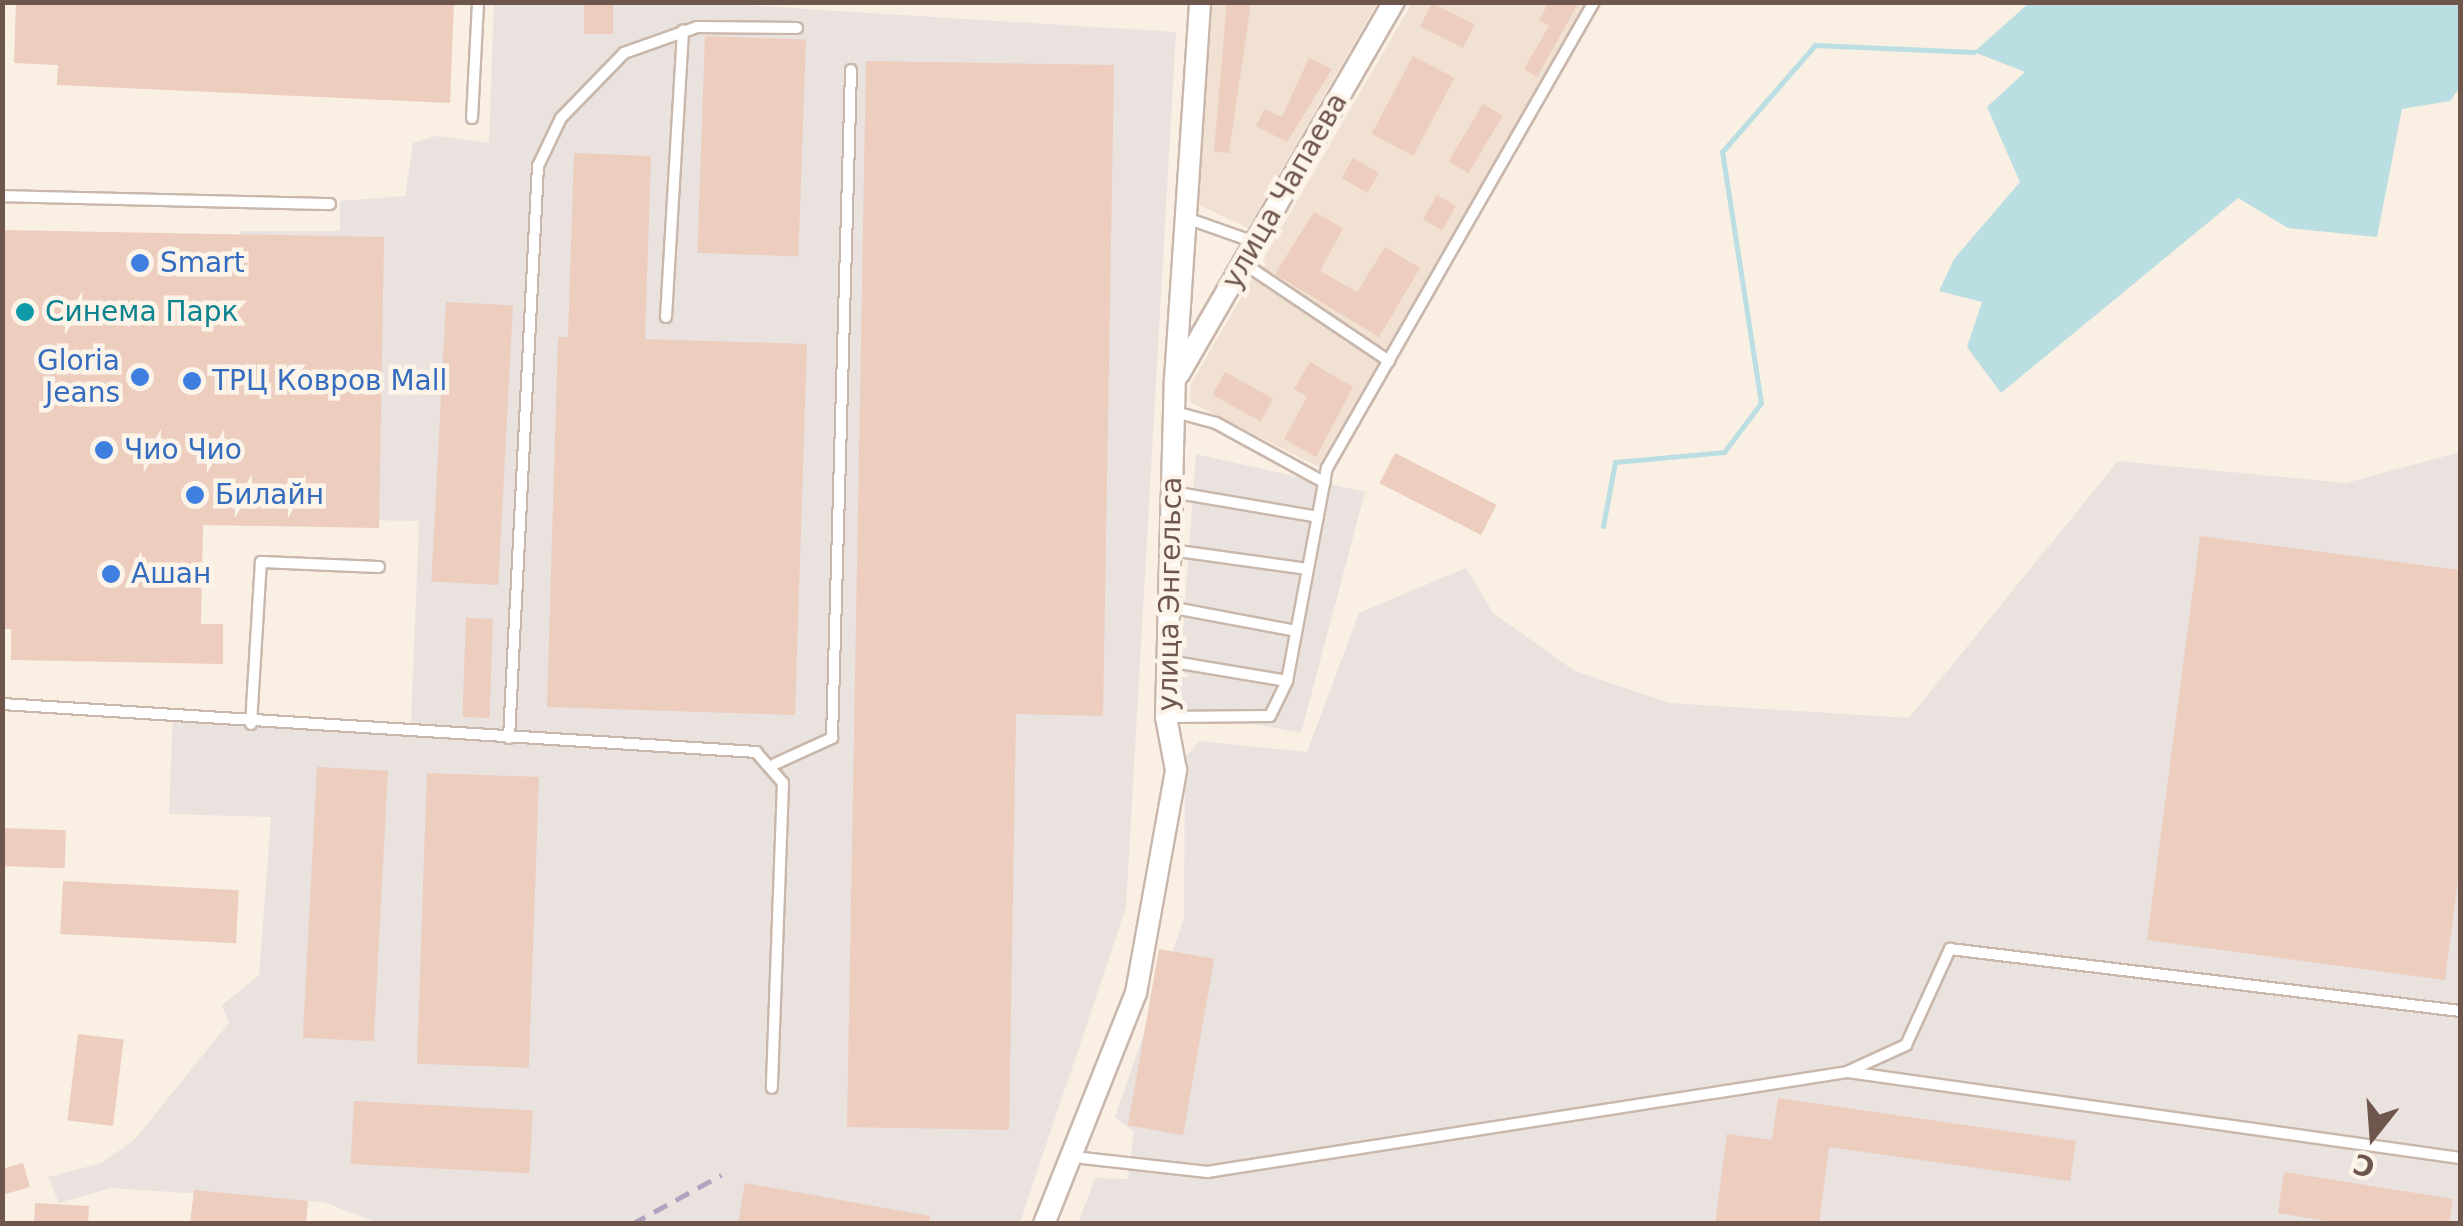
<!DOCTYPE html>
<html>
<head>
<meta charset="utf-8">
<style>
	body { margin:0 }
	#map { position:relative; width:2463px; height:1226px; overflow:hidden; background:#faefe3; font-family:"DejaVu Sans",sans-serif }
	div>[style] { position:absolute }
	.residential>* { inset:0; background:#f0e1d3 }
	.industrial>* { inset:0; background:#e9e2de }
	.water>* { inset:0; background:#badee1 }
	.stream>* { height:5px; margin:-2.5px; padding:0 2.5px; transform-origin:2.5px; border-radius:2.5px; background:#badee1 }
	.building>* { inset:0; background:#eccdbe; transform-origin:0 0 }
	.roads { filter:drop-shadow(2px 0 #c9b7ab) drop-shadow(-2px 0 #c9b7ab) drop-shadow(0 2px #c9b7ab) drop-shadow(0 -2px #c9b7ab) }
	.lane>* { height:10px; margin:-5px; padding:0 5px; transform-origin:5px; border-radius:5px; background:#fff }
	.street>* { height:20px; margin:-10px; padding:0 10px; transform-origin:10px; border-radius:10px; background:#fff }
	.rail>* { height:5px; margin-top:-2.5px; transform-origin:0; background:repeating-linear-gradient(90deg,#b2a4c1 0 15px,transparent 0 25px) }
	.dots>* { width:28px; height:28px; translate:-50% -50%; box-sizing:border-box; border:5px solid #fdf4e9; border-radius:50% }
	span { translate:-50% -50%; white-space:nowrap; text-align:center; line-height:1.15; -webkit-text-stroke:9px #fdf4e9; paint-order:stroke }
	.street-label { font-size:28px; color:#6f564c }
	.shop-label { font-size:28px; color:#366cbe }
	.left { translate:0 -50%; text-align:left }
	.right { translate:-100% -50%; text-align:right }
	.culture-label { font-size:28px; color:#0d838f }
	.frame { position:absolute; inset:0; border:5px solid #6f564c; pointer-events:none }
	.north { position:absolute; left:2323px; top:1086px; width:100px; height:100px; -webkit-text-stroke:8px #fdf4e9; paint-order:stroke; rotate:197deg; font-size:28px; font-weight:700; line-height:40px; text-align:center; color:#6f564c }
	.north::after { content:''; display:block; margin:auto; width:35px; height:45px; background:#6f564c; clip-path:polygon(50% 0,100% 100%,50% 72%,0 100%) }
</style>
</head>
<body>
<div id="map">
	<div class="residential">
		<div style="clip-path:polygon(1211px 3px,1377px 3px,1248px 228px,1193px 202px)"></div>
		<div style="clip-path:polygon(1412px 3px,1586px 3px,1319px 467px,1190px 402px,1191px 384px)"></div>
	</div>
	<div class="industrial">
		<div style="clip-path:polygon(696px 2px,1176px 32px,1126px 907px,1020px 1223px,380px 1224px,324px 1202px,111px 1188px,59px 1203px,48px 1177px,102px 1163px,135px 1139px,229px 1023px,222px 1005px,259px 975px,271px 817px,169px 814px,173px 714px,411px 724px,419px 521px,240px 518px,240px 231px,340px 231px,340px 201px,405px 196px,413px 143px,436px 136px,489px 143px,494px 3px)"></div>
		<div style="clip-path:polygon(2460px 452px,2460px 1223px,1078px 1224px,1095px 1178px,1128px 1179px,1134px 1132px,1115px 1117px,1184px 918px,1185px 758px,1199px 741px,1307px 752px,1359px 613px,1466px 568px,1493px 613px,1575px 671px,1669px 703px,1909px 718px,2118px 461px,2346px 483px)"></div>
		<div style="clip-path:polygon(1196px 454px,1365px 492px,1301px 733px,1177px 708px)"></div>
	</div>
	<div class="water">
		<div style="clip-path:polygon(2029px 3px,2460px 3px,2460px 87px,2450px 101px,2402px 109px,2377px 237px,2288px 228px,2238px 198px,2001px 393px,1967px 347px,1982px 302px,1939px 291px,1954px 259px,2020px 182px,1987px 107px,2025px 72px,1974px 52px)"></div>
	</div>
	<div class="stream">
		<div style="left:1603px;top:526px;width:65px;rotate:-79.4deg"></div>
		<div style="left:1615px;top:462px;width:109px;rotate:-5.2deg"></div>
		<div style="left:1724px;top:452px;width:61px;rotate:-52.9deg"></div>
		<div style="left:1761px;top:403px;width:254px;rotate:-98.8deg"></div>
		<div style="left:1722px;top:152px;width:142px;rotate:-49deg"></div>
		<div style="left:1815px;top:45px;width:159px;rotate:2.5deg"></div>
	</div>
	<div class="building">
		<div style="clip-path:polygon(16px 2px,454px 2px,450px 103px,57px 85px,58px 65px,14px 63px)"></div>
		<div style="left:584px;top:2px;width:29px;height:32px"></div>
		<div style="clip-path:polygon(1227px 2px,1251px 2px,1229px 153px,1214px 151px)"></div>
		<div style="clip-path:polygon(1549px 2px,1579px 2px,1537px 77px,1524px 69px,1549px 26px,1539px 20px)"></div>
		<div style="left:1432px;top:3px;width:48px;height:26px;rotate:27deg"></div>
		<div style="left:705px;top:36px;width:101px;height:217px;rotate:2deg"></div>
		<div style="left:1413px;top:56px;width:47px;height:88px;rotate:28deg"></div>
		<div style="clip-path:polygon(1309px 58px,1332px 69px,1287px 142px,1256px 126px,1265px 109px,1282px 117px)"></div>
		<div style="clip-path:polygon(866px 61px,1114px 65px,1103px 716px,1016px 714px,1009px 1130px,847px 1127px)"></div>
		<div style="left:1483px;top:104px;width:23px;height:67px;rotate:31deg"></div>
		<div style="clip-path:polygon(574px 153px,651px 156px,645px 339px,807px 344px,795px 715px,547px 707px,558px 337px,568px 337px)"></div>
		<div style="left:1353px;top:158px;width:30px;height:23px;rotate:30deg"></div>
		<div style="left:1437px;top:195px;width:22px;height:28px;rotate:30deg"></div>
		<div style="clip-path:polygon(1314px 212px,1343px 228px,1320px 271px,1357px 292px,1385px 247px,1420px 268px,1379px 337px,1275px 274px)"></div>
		<div style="clip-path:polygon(2px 230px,384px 237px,379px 528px,203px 525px,201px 624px,223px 624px,223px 664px,11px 660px,11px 629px,2px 629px)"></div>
		<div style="left:446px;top:302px;width:67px;height:280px;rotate:3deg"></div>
		<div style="clip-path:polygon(1310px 362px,1353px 387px,1316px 457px,1284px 439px,1307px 397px,1294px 389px)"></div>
		<div style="left:1225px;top:372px;width:55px;height:26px;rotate:29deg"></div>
		<div style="left:1395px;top:453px;width:114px;height:34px;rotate:27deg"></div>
		<div style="clip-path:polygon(2200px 536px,2460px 570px,2460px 864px,2445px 980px,2147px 940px)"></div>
		<div style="left:466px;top:618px;width:27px;height:99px;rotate:2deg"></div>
		<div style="left:317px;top:767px;width:71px;height:271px;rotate:3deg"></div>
		<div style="left:427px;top:773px;width:112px;height:291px;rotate:2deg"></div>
		<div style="left:2px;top:828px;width:64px;height:38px;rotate:2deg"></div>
		<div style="left:63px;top:881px;width:176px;height:53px;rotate:3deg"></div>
		<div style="left:1159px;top:949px;width:56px;height:179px;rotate:10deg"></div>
		<div style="left:78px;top:1034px;width:46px;height:87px;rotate:7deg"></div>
		<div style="clip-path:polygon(1778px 1098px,2076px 1141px,2070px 1181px,1829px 1147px,1819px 1224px,1715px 1224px,1727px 1134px,1772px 1140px)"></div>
		<div style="left:354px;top:1101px;width:179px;height:63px;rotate:3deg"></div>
		<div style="clip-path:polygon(23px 1163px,30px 1187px,2px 1195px,2px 1169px)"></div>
		<div style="clip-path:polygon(2284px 1172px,2453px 1199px,2449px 1224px,2345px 1224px,2278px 1213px)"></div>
		<div style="clip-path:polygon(745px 1183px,930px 1216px,929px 1224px,738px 1224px)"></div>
		<div style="clip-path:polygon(194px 1190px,308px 1201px,306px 1224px,190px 1224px)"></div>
		<div style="clip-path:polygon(35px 1203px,89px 1206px,88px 1224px,34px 1224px)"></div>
	</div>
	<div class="roads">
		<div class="lane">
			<div style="left:472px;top:118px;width:116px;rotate:-87deg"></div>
			<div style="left:2px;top:196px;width:328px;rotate:1.4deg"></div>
			<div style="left:1186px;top:218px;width:72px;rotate:19.4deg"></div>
			<div style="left:1243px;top:263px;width:176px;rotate:33.9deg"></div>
			<div style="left:666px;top:317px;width:287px;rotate:-86.6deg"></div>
			<div style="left:1175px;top:412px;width:42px;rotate:15deg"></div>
			<div style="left:1216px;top:423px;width:124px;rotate:28.8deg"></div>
			<div style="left:1172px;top:492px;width:148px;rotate:9.7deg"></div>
			<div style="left:1171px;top:550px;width:138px;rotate:7.9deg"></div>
			<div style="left:1169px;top:607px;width:129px;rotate:10.7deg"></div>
			<div style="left:1168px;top:661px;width:121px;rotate:9.5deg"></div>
			<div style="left:2px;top:704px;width:756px;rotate:3.64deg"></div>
			<div style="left:756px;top:752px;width:41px;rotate:48.9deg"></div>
			<div style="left:783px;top:783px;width:305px;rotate:92.1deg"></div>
			<div style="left:1167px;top:717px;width:103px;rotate:-0.6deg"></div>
			<div style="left:1270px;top:716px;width:39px;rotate:-64deg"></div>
			<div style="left:1287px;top:681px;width:217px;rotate:-79.4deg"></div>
			<div style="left:1327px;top:468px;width:537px;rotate:-60.19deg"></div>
			<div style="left:251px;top:724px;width:162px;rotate:-86.5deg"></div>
			<div style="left:261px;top:562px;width:118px;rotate:2.4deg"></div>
			<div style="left:509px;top:738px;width:573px;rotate:-87.1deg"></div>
			<div style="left:538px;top:166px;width:53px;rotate:-64.4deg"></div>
			<div style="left:561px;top:118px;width:91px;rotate:-45.9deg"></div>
			<div style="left:624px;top:53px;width:77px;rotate:-19.6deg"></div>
			<div style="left:697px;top:27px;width:100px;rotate:0.6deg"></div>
			<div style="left:775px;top:764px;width:63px;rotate:-24.5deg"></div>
			<div style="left:832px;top:738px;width:668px;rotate:-88.37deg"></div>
			<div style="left:1849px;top:1071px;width:63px;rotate:-24.5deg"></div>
			<div style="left:1906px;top:1045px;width:106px;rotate:-65.4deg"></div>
			<div style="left:1950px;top:949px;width:514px;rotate:6.93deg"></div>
			<div style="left:1074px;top:1157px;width:134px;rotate:6.4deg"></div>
			<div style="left:1207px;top:1172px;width:649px;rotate:-8.87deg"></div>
			<div style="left:1848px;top:1072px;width:618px;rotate:8deg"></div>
		</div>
		<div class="street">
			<div style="left:1179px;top:374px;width:430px;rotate:-60deg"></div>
			<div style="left:1044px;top:1224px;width:249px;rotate:-68.3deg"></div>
			<div style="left:1136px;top:993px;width:227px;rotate:-79.8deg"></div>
			<div style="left:1176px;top:770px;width:54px;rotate:-100.7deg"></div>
			<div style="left:1166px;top:717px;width:337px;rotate:-88.5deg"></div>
			<div style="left:1175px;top:380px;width:379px;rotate:-86.2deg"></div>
		</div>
	</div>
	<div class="rail">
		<div style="left:632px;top:1224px;width:102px;rotate:-28.8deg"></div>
	</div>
	<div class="dots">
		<div style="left:140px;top:263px;background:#3f7fe0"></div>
		<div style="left:25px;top:312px;background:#0f9aa8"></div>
		<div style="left:140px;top:377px;background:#3f7fe0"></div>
		<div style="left:192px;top:381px;background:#3f7fe0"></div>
		<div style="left:104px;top:450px;background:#3f7fe0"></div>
		<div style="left:195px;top:495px;background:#3f7fe0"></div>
		<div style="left:111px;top:574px;background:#3f7fe0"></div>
	</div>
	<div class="street-label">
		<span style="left:1285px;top:191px;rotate:-60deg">улица Чапаева</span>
		<span style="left:1170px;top:594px;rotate:-89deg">улица Энгельса</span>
	</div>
	<div class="shop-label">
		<span class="left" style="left:160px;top:263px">Smart</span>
		<span class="right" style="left:120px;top:377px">Gloria<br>Jeans</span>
		<span class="left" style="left:212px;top:381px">ТРЦ Ковров Mall</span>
		<span class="left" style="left:124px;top:450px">Чио Чио</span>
		<span class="left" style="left:215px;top:495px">Билайн</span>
		<span class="left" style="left:131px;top:574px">Ашан</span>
	</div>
	<div class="culture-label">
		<span class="left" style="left:45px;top:312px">Синема Парк</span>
	</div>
	<div class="frame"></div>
	<div class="north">С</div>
</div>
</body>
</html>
